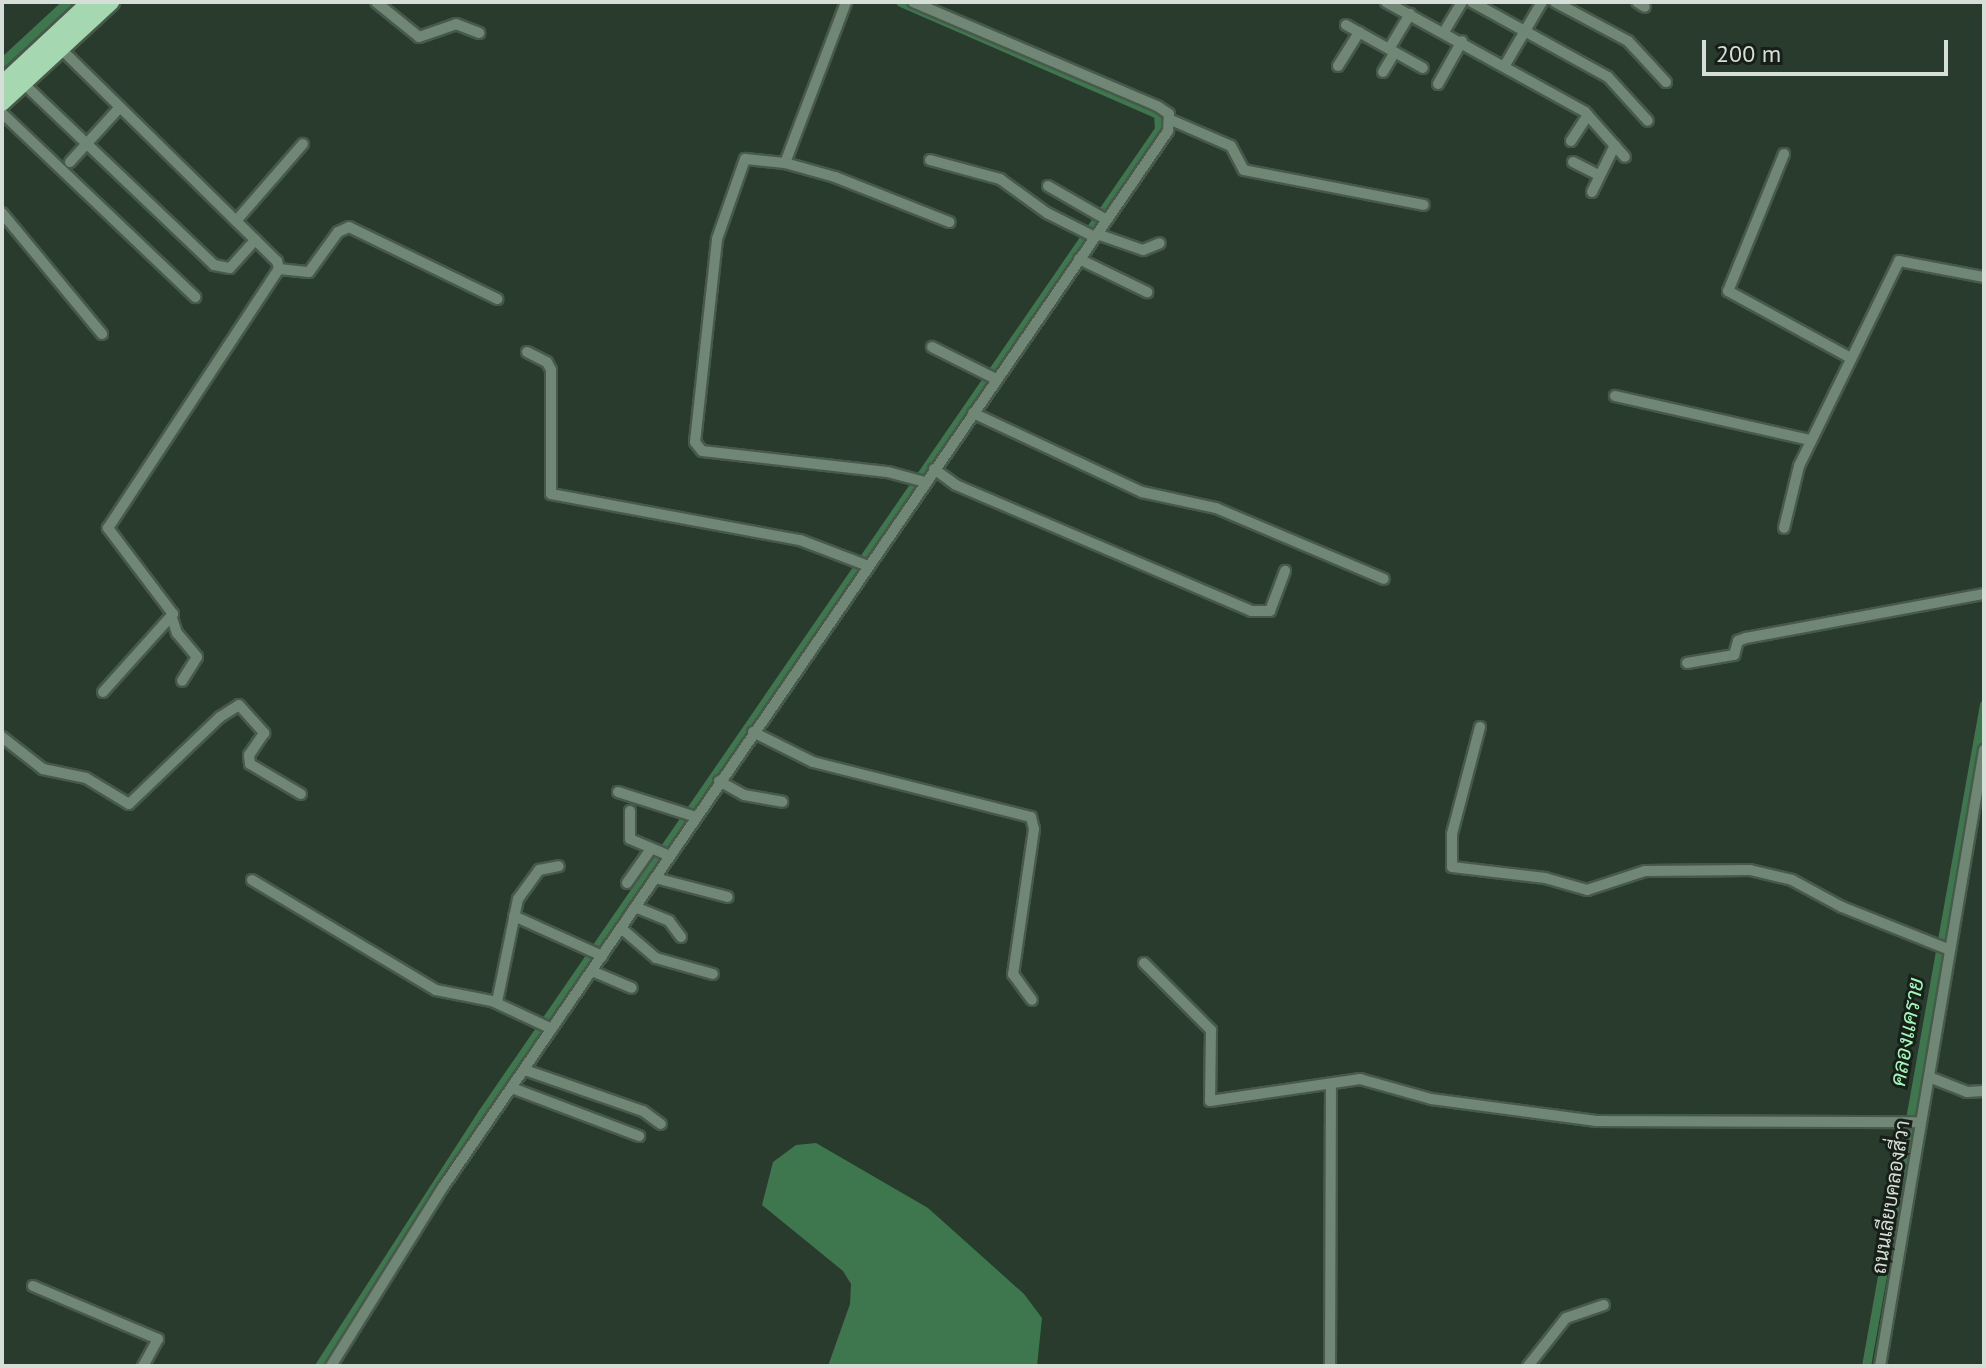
<!DOCTYPE html>
<html>
<head>
<meta charset="utf-8">
<style>
	body { margin:0 }
	#map { position:relative; width:1986px; height:1368px; overflow:hidden; background:#293b2d; font-family:"PT Sans",Sarabun,sans-serif }
	div>[style] { position:absolute }
	.water>* { inset:0; background:#3e774e }
	.canal>* { height:9px; margin:-4.5px; padding:0 4.5px; transform-origin:4.5px; border-radius:4.5px; background:#3e774e }
	.roads { filter:drop-shadow(2px 0 #48594c) drop-shadow(-2px 0 #48594c) drop-shadow(0 2px #48594c) drop-shadow(0 -2px #48594c) }
	.minor>* { height:10px; margin:-5px; padding:0 5px; transform-origin:5px; border-radius:5px; background:#6f8774 }
	.primary>* { height:16px; margin:-8px; padding:0 8px; transform-origin:8px; border-radius:8px; background:#a5d8b1 }
	span { translate:-50% -50%; white-space:nowrap; text-align:center; line-height:1.15; -webkit-text-stroke:6px #181f19; paint-order:stroke }
	.street-label { font-size:20px; color:#d5dfd7 }
	.water-label { font-size:22px; color:#a3f8b9; font-style:italic }
	.frame { position:absolute; inset:0; border:4px solid #d5dfd7; pointer-events:none }
	.scale { position:absolute; left:1702px; top:40px; width:246px; height:36px; box-sizing:border-box; border:4px solid #d5dfd7; border-top:0; padding-left:10px; font-size:24px; line-height:28px; white-space:nowrap; color:#d5dfd7; -webkit-text-stroke:6px #181f19; paint-order:stroke }
</style>
</head>
<body>
<div id="map">
	<div class="water">
		<div style="clip-path:polygon(816px 1143px,928px 1208px,1024px 1294px,1042px 1318px,1037px 1366px,828px 1366px,850px 1304px,851px 1284px,843px 1271px,762px 1205px,773px 1162px,796px 1145px)"></div>
	</div>
	<div class="canal">
		<div style="left:2px;top:62px;width:88px;rotate:-42.7deg"></div>
		<div style="left:319px;top:1366px;width:301px;rotate:-57.2deg"></div>
		<div style="left:482px;top:1113px;width:1194px;rotate:-55.47deg"></div>
		<div style="left:1159px;top:129px;width:15px;rotate:-94deg"></div>
		<div style="left:1158px;top:114px;width:281px;rotate:-156.5deg"></div>
		<div style="left:1866px;top:1366px;width:672px;rotate:-79.89deg"></div>
	</div>
	<div class="roads">
		<div class="minor">
			<div style="left:376px;top:2px;width:55px;rotate:39.1deg"></div>
			<div style="left:419px;top:37px;width:39px;rotate:-19deg"></div>
			<div style="left:456px;top:24px;width:25px;rotate:21deg"></div>
			<div style="left:1386px;top:2px;width:227px;rotate:28.9deg"></div>
			<div style="left:1585px;top:112px;width:60px;rotate:48.4deg"></div>
			<div style="left:1472px;top:2px;width:155px;rotate:28.9deg"></div>
			<div style="left:1608px;top:77px;width:59px;rotate:47.7deg"></div>
			<div style="left:1555px;top:2px;width:83px;rotate:28.1deg"></div>
			<div style="left:1628px;top:41px;width:56px;rotate:47.2deg"></div>
			<div style="left:1637px;top:2px;width:9px;rotate:32deg"></div>
			<div style="left:1346px;top:25px;width:88px;rotate:29.2deg"></div>
			<div style="left:1444px;top:32px;width:35px;rotate:-59deg"></div>
			<div style="left:61px;top:49px;width:303px;rotate:44.5deg"></div>
			<div style="left:277px;top:261px;width:8px;rotate:76deg"></div>
			<div style="left:279px;top:269px;width:30px;rotate:6deg"></div>
			<div style="left:309px;top:272px;width:49px;rotate:-54.1deg"></div>
			<div style="left:338px;top:232px;width:12px;rotate:-24deg"></div>
			<div style="left:349px;top:227px;width:165px;rotate:25.9deg"></div>
			<div style="left:1389px;top:49px;width:41px;rotate:-59deg"></div>
			<div style="left:1505px;top:65px;width:73px;rotate:-59.6deg"></div>
			<div style="left:1338px;top:66px;width:40px;rotate:-58deg"></div>
			<div style="left:1383px;top:72px;width:23px;rotate:-59deg"></div>
			<div style="left:23px;top:83px;width:264px;rotate:43.6deg"></div>
			<div style="left:214px;top:265px;width:16px;rotate:11deg"></div>
			<div style="left:230px;top:268px;width:38px;rotate:-48deg"></div>
			<div style="left:1438px;top:84px;width:49px;rotate:-60.8deg"></div>
			<div style="left:2px;top:113px;width:267px;rotate:43.6deg"></div>
			<div style="left:1171px;top:120px;width:65px;rotate:23.4deg"></div>
			<div style="left:1231px;top:146px;width:27px;rotate:62deg"></div>
			<div style="left:1244px;top:170px;width:183px;rotate:11deg"></div>
			<div style="left:1571px;top:141px;width:31px;rotate:-57deg"></div>
			<div style="left:1784px;top:154px;width:148px;rotate:112.2deg"></div>
			<div style="left:1728px;top:291px;width:140px;rotate:28.6deg"></div>
			<div style="left:930px;top:160px;width:73px;rotate:15.2deg"></div>
			<div style="left:1000px;top:179px;width:58px;rotate:35.9deg"></div>
			<div style="left:1047px;top:213px;width:54px;rotate:26.6deg"></div>
			<div style="left:70px;top:162px;width:74px;rotate:-47.7deg"></div>
			<div style="left:1573px;top:162px;width:30px;rotate:27deg"></div>
			<div style="left:785px;top:163px;width:172px;rotate:-69.2deg"></div>
			<div style="left:1048px;top:186px;width:68px;rotate:30deg"></div>
			<div style="left:1592px;top:192px;width:52px;rotate:-63.9deg"></div>
			<div style="left:2px;top:213px;width:157px;rotate:50.4deg"></div>
			<div style="left:236px;top:221px;width:102px;rotate:-49deg"></div>
			<div style="left:1097px;top:234px;width:49px;rotate:19.2deg"></div>
			<div style="left:1143px;top:250px;width:18px;rotate:-22deg"></div>
			<div style="left:1079px;top:259px;width:76px;rotate:25.9deg"></div>
			<div style="left:932px;top:347px;width:72px;rotate:26.6deg"></div>
			<div style="left:527px;top:352px;width:22px;rotate:27deg"></div>
			<div style="left:547px;top:362px;width:9px;rotate:63deg"></div>
			<div style="left:551px;top:370px;width:124px;rotate:90deg"></div>
			<div style="left:551px;top:494px;width:253px;rotate:10.5deg"></div>
			<div style="left:800px;top:540px;width:73px;rotate:20.9deg"></div>
			<div style="left:1615px;top:396px;width:201px;rotate:12.7deg"></div>
			<div style="left:973px;top:413px;width:187px;rotate:25.1deg"></div>
			<div style="left:1142px;top:492px;width:76px;rotate:12.2deg"></div>
			<div style="left:1216px;top:508px;width:182px;rotate:22.9deg"></div>
			<div style="left:934px;top:469px;width:27px;rotate:36deg"></div>
			<div style="left:956px;top:485px;width:321px;rotate:23.1deg"></div>
			<div style="left:1251px;top:611px;width:19px"></div>
			<div style="left:1270px;top:611px;width:43px;rotate:-69.4deg"></div>
			<div style="left:925px;top:482px;width:39px;rotate:-165deg"></div>
			<div style="left:887px;top:472px;width:186px;rotate:-173.5deg"></div>
			<div style="left:702px;top:451px;width:11px;rotate:-128deg"></div>
			<div style="left:695px;top:442px;width:204px;rotate:-83.8deg"></div>
			<div style="left:717px;top:239px;width:85px;rotate:-70.7deg"></div>
			<div style="left:745px;top:159px;width:40px;rotate:5.7deg"></div>
			<div style="left:785px;top:163px;width:52px;rotate:15.6deg"></div>
			<div style="left:835px;top:177px;width:123px;rotate:21.5deg"></div>
			<div style="left:1784px;top:528px;width:64px;rotate:-76.4deg"></div>
			<div style="left:1799px;top:466px;width:228px;rotate:-64deg"></div>
			<div style="left:1899px;top:261px;width:86px;rotate:10.7deg"></div>
			<div style="left:172px;top:618px;width:16px;rotate:72deg"></div>
			<div style="left:177px;top:633px;width:31px;rotate:50deg"></div>
			<div style="left:197px;top:657px;width:28px;rotate:122deg"></div>
			<div style="left:1687px;top:663px;width:48px;rotate:-9.7deg"></div>
			<div style="left:1734px;top:655px;width:15px;rotate:-74deg"></div>
			<div style="left:1738px;top:641px;width:9px;rotate:-21deg"></div>
			<div style="left:1746px;top:638px;width:242px;rotate:-10.5deg"></div>
			<div style="left:103px;top:692px;width:105px;rotate:-48.1deg"></div>
			<div style="left:173px;top:614px;width:108px;rotate:-127.1deg"></div>
			<div style="left:108px;top:528px;width:310px;rotate:-56.6deg"></div>
			<div style="left:1480px;top:727px;width:111px;rotate:104.7deg"></div>
			<div style="left:1452px;top:834px;width:33px;rotate:90deg"></div>
			<div style="left:1452px;top:867px;width:94px;rotate:6.7deg"></div>
			<div style="left:1545px;top:878px;width:44px;rotate:15.9deg"></div>
			<div style="left:1587px;top:890px;width:61px;rotate:-18.1deg"></div>
			<div style="left:1645px;top:871px;width:105px;rotate:-0.5deg"></div>
			<div style="left:1750px;top:870px;width:43px;rotate:13.4deg"></div>
			<div style="left:1792px;top:880px;width:57px;rotate:28.4deg"></div>
			<div style="left:1842px;top:907px;width:116px;rotate:21.7deg"></div>
			<div style="left:753px;top:732px;width:67px;rotate:26.6deg"></div>
			<div style="left:813px;top:762px;width:225px;rotate:14.2deg"></div>
			<div style="left:1031px;top:817px;width:12px;rotate:76deg"></div>
			<div style="left:1034px;top:829px;width:147px;rotate:98.2deg"></div>
			<div style="left:1013px;top:974px;width:32px;rotate:54deg"></div>
			<div style="left:2px;top:737px;width:52px;rotate:38deg"></div>
			<div style="left:43px;top:769px;width:44px;rotate:11.8deg"></div>
			<div style="left:86px;top:778px;width:50px;rotate:31.2deg"></div>
			<div style="left:129px;top:804px;width:126px;rotate:-43.7deg"></div>
			<div style="left:220px;top:717px;width:22px;rotate:-32deg"></div>
			<div style="left:239px;top:705px;width:38px;rotate:48deg"></div>
			<div style="left:264px;top:733px;width:27px;rotate:124deg"></div>
			<div style="left:249px;top:755px;width:9px;rotate:84deg"></div>
			<div style="left:250px;top:764px;width:59px;rotate:30.5deg"></div>
			<div style="left:719px;top:781px;width:29px;rotate:29deg"></div>
			<div style="left:744px;top:795px;width:39px;rotate:10deg"></div>
			<div style="left:618px;top:792px;width:82px;rotate:17.8deg"></div>
			<div style="left:630px;top:811px;width:28px;rotate:90deg"></div>
			<div style="left:630px;top:839px;width:43px;rotate:23deg"></div>
			<div style="left:655px;top:878px;width:75px;rotate:14.6deg"></div>
			<div style="left:252px;top:880px;width:214px;rotate:30.9deg"></div>
			<div style="left:436px;top:990px;width:57px;rotate:11.1deg"></div>
			<div style="left:492px;top:1001px;width:66px;rotate:25deg"></div>
			<div style="left:627px;top:883px;width:42px;rotate:-54.8deg"></div>
			<div style="left:635px;top:907px;width:37px;rotate:22deg"></div>
			<div style="left:669px;top:921px;width:20px;rotate:53deg"></div>
			<div style="left:514px;top:916px;width:97px;rotate:24.4deg"></div>
			<div style="left:621px;top:928px;width:46px;rotate:40.6deg"></div>
			<div style="left:656px;top:958px;width:59px;rotate:15.7deg"></div>
			<div style="left:1144px;top:963px;width:95px;rotate:45deg"></div>
			<div style="left:1211px;top:1030px;width:71px;rotate:90.8deg"></div>
			<div style="left:1210px;top:1101px;width:152px;rotate:-8.3deg"></div>
			<div style="left:1360px;top:1079px;width:74px;rotate:15.7deg"></div>
			<div style="left:1431px;top:1099px;width:165px;rotate:7.6deg"></div>
			<div style="left:1595px;top:1121px;width:326px;rotate:0.2deg"></div>
			<div style="left:592px;top:971px;width:43px;rotate:23deg"></div>
			<div style="left:497px;top:1002px;width:105px;rotate:-78.5deg"></div>
			<div style="left:518px;top:899px;width:36px;rotate:-54deg"></div>
			<div style="left:539px;top:870px;width:20px;rotate:-11deg"></div>
			<div style="left:525px;top:1070px;width:125px;rotate:19.2deg"></div>
			<div style="left:643px;top:1111px;width:22px;rotate:36deg"></div>
			<div style="left:1929px;top:1077px;width:41px;rotate:21.5deg"></div>
			<div style="left:1967px;top:1092px;width:17px;rotate:-3deg"></div>
			<div style="left:512px;top:1088px;width:136px;rotate:20.7deg"></div>
			<div style="left:33px;top:1286px;width:136px;rotate:23deg"></div>
			<div style="left:158px;top:1339px;width:31px;rotate:119deg"></div>
			<div style="left:331px;top:1366px;width:211px;rotate:-58deg"></div>
			<div style="left:443px;top:1187px;width:1281px;rotate:-55.53deg"></div>
			<div style="left:1168px;top:131px;width:17px;rotate:-87deg"></div>
			<div style="left:1169px;top:114px;width:14px;rotate:-146deg"></div>
			<div style="left:1157px;top:106px;width:265px;rotate:-156.9deg"></div>
			<div style="left:1330px;top:1366px;width:282px;rotate:-89.8deg"></div>
			<div style="left:1528px;top:1366px;width:61px;rotate:-51.6deg"></div>
			<div style="left:1566px;top:1318px;width:40px;rotate:-18.9deg"></div>
			<div style="left:1880px;top:1366px;width:625px;rotate:-80.42deg"></div>
		</div>
		<div class="primary">
			<div style="left:2px;top:84px;width:120px;rotate:-43deg"></div>
			<div style="left:2px;top:103px;width:149px;rotate:-42.8deg"></div>
		</div>
	</div>
	<div class="street-label">
		<span style="left:1891px;top:1197px;rotate:-81deg">ถนนเลียบคลองสี่วา</span>
	</div>
	<div class="water-label">
		<span style="left:1907px;top:1032px;rotate:-80deg">คลองเเคราย</span>
	</div>
	<div class="frame"></div>
	<div class="scale">200 m</div>
</div>
</body>
</html>
